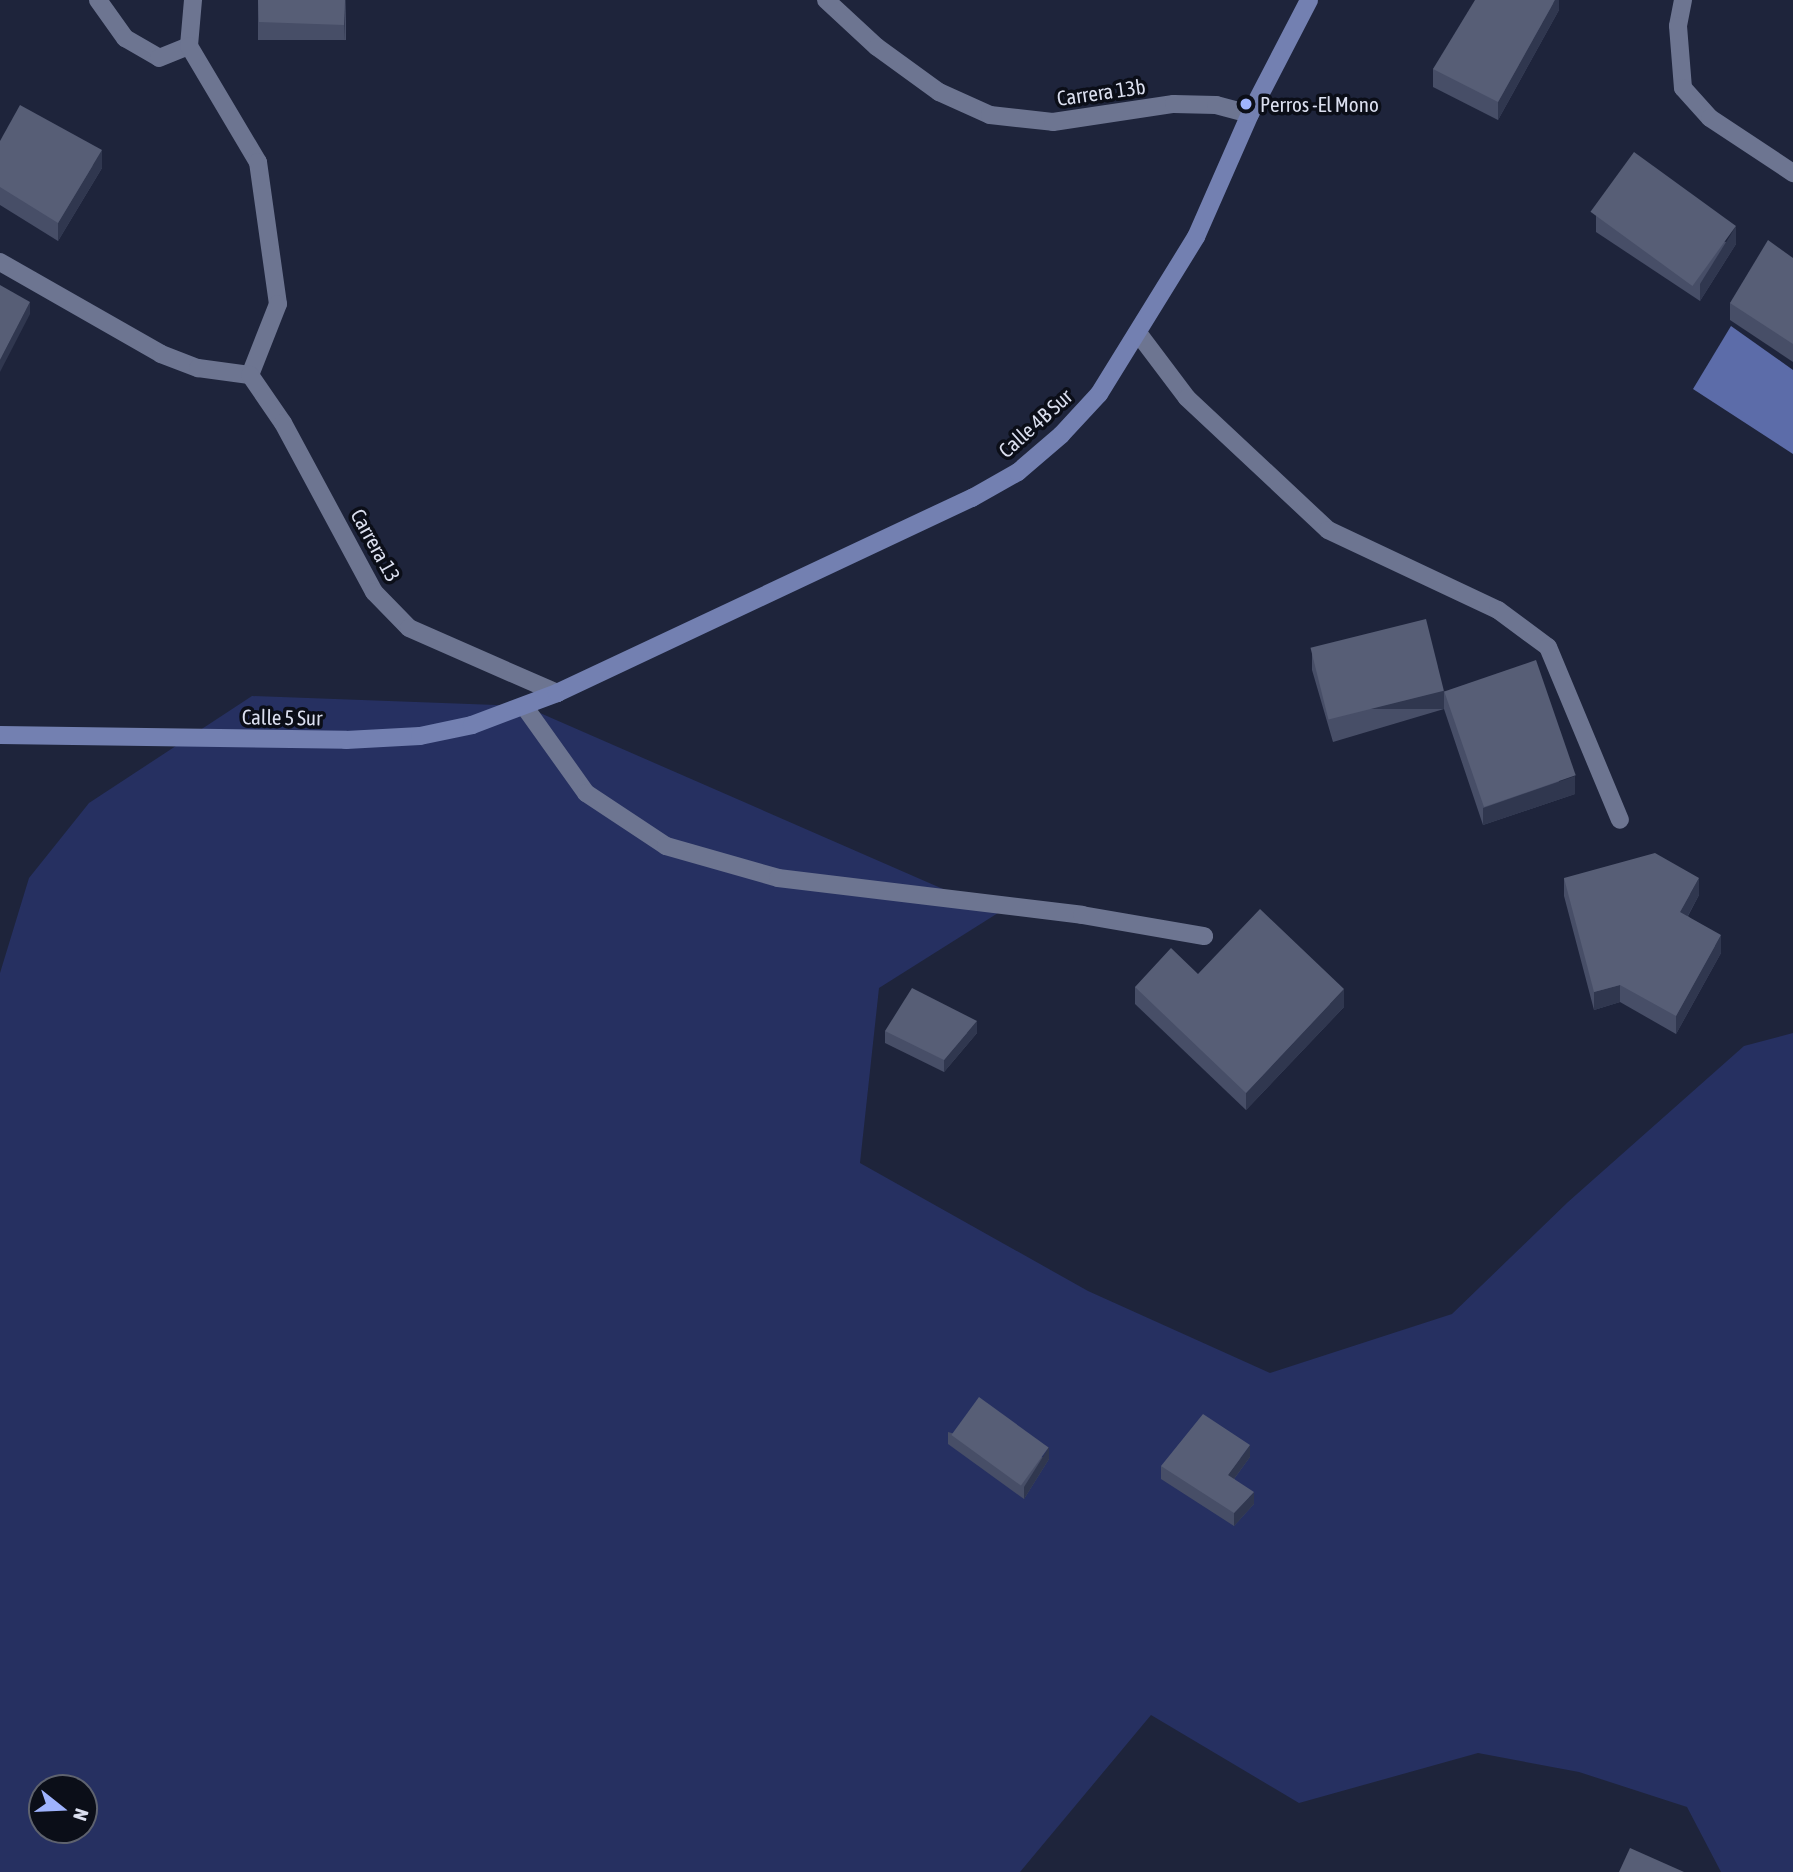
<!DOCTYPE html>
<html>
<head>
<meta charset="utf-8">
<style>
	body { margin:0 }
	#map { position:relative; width:1793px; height:1872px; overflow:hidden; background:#1e243b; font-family:"Asap Condensed",sans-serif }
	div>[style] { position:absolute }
	.green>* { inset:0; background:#263061 }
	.water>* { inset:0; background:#5c6ca9 }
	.lane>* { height:18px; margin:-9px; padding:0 9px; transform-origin:9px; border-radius:9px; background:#6d7591 }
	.street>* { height:18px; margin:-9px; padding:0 9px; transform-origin:9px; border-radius:9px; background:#6d7591 }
	.secondary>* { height:18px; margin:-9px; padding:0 9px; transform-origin:9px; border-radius:9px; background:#7380b1 }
	.wall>* { inset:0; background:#474e67; transform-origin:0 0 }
	.shaded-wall>* { inset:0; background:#30374f; transform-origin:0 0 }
	.building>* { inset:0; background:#575e76; transform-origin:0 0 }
	.dots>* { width:19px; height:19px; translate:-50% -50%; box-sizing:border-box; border:4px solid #0b0e18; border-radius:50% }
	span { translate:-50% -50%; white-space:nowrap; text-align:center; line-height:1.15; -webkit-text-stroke:7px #0b0e18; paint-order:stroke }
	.street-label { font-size:21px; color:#dbdfef }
	.poi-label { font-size:21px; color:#dbdfef }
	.left { translate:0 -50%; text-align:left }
	.north { position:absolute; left:28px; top:1774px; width:70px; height:70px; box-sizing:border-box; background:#0b0e18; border:2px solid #5e626e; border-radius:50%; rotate:108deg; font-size:19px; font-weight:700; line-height:28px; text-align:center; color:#dbdfef }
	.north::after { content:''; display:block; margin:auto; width:24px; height:32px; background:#9fb3fd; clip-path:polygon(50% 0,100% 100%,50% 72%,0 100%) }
</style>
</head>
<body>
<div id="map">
	<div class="green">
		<div style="clip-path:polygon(evenodd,252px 696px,524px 706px,998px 913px,879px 988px,860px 1163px,1088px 1291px,1270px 1373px,1452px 1314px,1568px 1202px,1744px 1046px,1793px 1033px,1793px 1872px,1721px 1872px,1687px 1807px,1579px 1772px,1478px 1753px,1299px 1803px,1151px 1715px,1020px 1872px,0 1872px,0 973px,29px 878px,89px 803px,252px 696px,42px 1788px,84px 1788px,84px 1830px,42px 1830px,42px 1788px)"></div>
	</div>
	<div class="water">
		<div style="clip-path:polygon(1731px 326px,1793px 370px,1793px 454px,1693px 389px)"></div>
	</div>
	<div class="lane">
		<div style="left:98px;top:0;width:47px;rotate:54.6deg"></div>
		<div style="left:125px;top:38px;width:39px;rotate:30deg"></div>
		<div style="left:159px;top:58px;width:32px;rotate:-22deg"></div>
		<div style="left:193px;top:0;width:46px;rotate:95deg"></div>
		<div style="left:189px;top:46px;width:135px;rotate:59.3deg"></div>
		<div style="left:258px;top:162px;width:143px;rotate:82deg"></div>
		<div style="left:278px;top:304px;width:76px;rotate:111.5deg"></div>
		<div style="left:1683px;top:0;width:26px;rotate:101deg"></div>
		<div style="left:1678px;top:26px;width:62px;rotate:85.4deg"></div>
		<div style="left:1683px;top:88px;width:40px;rotate:48deg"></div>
		<div style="left:1710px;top:118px;width:100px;rotate:33.5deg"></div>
		<div style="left:0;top:262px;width:185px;rotate:29.7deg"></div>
		<div style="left:161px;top:354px;width:40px;rotate:21deg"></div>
		<div style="left:198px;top:368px;width:52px;rotate:7.7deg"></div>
		<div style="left:1138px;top:333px;width:81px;rotate:53deg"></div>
		<div style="left:1187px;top:398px;width:193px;rotate:43.1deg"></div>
		<div style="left:1328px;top:530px;width:188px;rotate:25.2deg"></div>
		<div style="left:1498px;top:610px;width:62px;rotate:36.5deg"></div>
		<div style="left:1548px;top:647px;width:187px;rotate:67.4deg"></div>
		<div style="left:250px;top:375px;width:58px;rotate:55.5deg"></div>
		<div style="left:283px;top:423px;width:192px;rotate:61.7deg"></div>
		<div style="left:374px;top:592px;width:50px;rotate:45.8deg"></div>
		<div style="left:409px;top:628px;width:162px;rotate:23.7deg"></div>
		<div style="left:524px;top:706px;width:107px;rotate:54.5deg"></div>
		<div style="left:586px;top:793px;width:96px;rotate:33.5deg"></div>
		<div style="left:666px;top:846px;width:116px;rotate:15.9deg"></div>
		<div style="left:778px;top:878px;width:306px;rotate:6.9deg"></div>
		<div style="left:1082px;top:915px;width:124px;rotate:9.8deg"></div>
	</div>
	<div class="street">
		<div style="left:826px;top:0;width:69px;rotate:42.7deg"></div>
		<div style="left:877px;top:47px;width:77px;rotate:36deg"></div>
		<div style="left:939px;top:92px;width:56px;rotate:24.3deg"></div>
		<div style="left:990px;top:115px;width:63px;rotate:6.3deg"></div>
		<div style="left:1053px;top:122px;width:122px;rotate:-8.5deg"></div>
		<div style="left:1174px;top:104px;width:42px;rotate:1.4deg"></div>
		<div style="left:1216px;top:105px;width:35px;rotate:15deg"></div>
	</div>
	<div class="secondary">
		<div style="left:0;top:735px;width:346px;rotate:0.8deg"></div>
		<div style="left:346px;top:740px;width:74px;rotate:-3.1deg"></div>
		<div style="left:420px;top:736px;width:53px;rotate:-11.9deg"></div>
		<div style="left:472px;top:725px;width:91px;rotate:-20.6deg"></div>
		<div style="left:557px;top:693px;width:459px;rotate:-25.2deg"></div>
		<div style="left:972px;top:498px;width:53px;rotate:-29.5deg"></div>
		<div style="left:1018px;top:472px;width:57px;rotate:-40.7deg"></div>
		<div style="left:1061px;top:435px;width:56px;rotate:-47.2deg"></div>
		<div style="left:1099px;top:394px;width:185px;rotate:-58.3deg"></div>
		<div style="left:1196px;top:237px;width:134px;rotate:-66.3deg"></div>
		<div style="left:1250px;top:114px;width:128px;rotate:-62.6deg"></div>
	</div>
	<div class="wall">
		<div style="left:258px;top:0;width:88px;height:40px"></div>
		<div style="clip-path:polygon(1559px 0,1559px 10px,1498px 120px,1433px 87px,1433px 69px)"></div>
		<div style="clip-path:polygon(0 141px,102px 168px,58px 241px,0 205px)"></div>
		<div style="clip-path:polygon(1596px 215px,1736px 244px,1700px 301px,1596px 232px)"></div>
		<div style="clip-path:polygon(1793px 258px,1793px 362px,1730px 320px,1730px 303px)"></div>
		<div style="clip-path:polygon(1312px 652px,1444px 691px,1575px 794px,1483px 825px,1444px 709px,1333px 742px,1312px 670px)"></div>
		<div style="clip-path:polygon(1564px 878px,1699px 895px,1688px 916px,1721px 953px,1676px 1034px,1620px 1002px,1594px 1010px,1564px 896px)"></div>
		<div style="clip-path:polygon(1198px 974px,1344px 1007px,1246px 1110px,1135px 1004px,1135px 987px)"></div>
		<div style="clip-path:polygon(885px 1031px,977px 1033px,944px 1072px,885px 1043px)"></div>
		<div style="clip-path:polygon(948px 1432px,1049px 1459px,1024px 1499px,948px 1444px)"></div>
		<div style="clip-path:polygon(1250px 1457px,1234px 1479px,1254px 1504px,1234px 1526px,1161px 1479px,1161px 1466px)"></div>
	</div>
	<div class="shaded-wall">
		<div style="clip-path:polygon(345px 0,346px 0,344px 42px,344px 25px)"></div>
		<div style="clip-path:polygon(1555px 0,1559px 0,1559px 10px,1498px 120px,1498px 102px)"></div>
		<div style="clip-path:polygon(102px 150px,102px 168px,58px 241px,58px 223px)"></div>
		<div style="clip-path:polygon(1736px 226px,1736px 244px,1700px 301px,1700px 284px)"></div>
		<div style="clip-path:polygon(30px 302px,30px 314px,0 372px,0 360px)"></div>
		<div style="left:1444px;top:691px;width:18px;height:116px;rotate:90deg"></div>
		<div style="clip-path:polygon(1575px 776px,1575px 794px,1483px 825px,1483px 808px)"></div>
		<div style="clip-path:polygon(1699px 878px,1699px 895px,1680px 930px,1680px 912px)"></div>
		<div style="clip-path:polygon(1721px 935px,1721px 953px,1676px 1034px,1676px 1016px)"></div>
		<div style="clip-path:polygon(1620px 985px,1620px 1002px,1594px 1010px,1594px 992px)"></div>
		<div style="clip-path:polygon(1344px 989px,1344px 1007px,1246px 1110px,1246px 1093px)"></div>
		<div style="clip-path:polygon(977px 1021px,977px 1033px,944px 1072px,944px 1060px)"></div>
		<div style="clip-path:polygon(1250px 1445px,1250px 1457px,1228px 1487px,1228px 1475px)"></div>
		<div style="clip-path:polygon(1049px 1447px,1049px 1459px,1024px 1499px,1024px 1487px)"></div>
		<div style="clip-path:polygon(1254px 1492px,1254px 1504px,1234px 1526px,1234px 1513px)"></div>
	</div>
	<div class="building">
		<div style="clip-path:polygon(258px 0,345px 0,344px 25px,259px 22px)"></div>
		<div style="clip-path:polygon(1475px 0,1555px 0,1498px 102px,1433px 69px)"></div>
		<div style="clip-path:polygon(20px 105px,102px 150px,58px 223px,0 187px,0 141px)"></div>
		<div style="left:1634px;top:152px;width:126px;height:74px;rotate:36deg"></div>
		<div style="clip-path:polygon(1768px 240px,1793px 258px,1793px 344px,1730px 303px)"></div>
		<div style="clip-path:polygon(0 285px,30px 302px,0 360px)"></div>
		<div style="left:1426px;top:619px;width:74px;height:119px;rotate:76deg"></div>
		<div style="left:1536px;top:660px;width:122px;height:97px;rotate:71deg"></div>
		<div style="clip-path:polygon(1655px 853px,1699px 878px,1680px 912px,1721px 935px,1676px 1016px,1620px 985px,1594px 992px,1564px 878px)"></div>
		<div style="clip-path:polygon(1260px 909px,1344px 989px,1246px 1093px,1135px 987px,1171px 948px,1198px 974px)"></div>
		<div style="clip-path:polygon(912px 988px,977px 1021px,944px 1060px,885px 1031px)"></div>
		<div style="left:979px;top:1397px;width:86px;height:47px;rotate:36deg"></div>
		<div style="clip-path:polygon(1203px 1414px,1250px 1445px,1228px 1475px,1254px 1492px,1234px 1513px,1161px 1466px)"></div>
		<div style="clip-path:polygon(1630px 1848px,1684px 1872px,1619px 1872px)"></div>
	</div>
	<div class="dots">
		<div style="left:1246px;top:104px;background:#9fb3fd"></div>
	</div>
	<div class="street-label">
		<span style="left:1101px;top:92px;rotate:-8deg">Carrera 13b</span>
		<span style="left:1035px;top:423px;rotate:-42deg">Calle 4B Sur</span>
		<span style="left:376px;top:545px;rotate:61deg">Carrera 13</span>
		<span style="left:282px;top:717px;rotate:1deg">Calle 5 Sur</span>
	</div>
	<div class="poi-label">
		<span class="left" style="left:1260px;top:104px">Perros -El Mono</span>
	</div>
	<div class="north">N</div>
</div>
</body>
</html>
